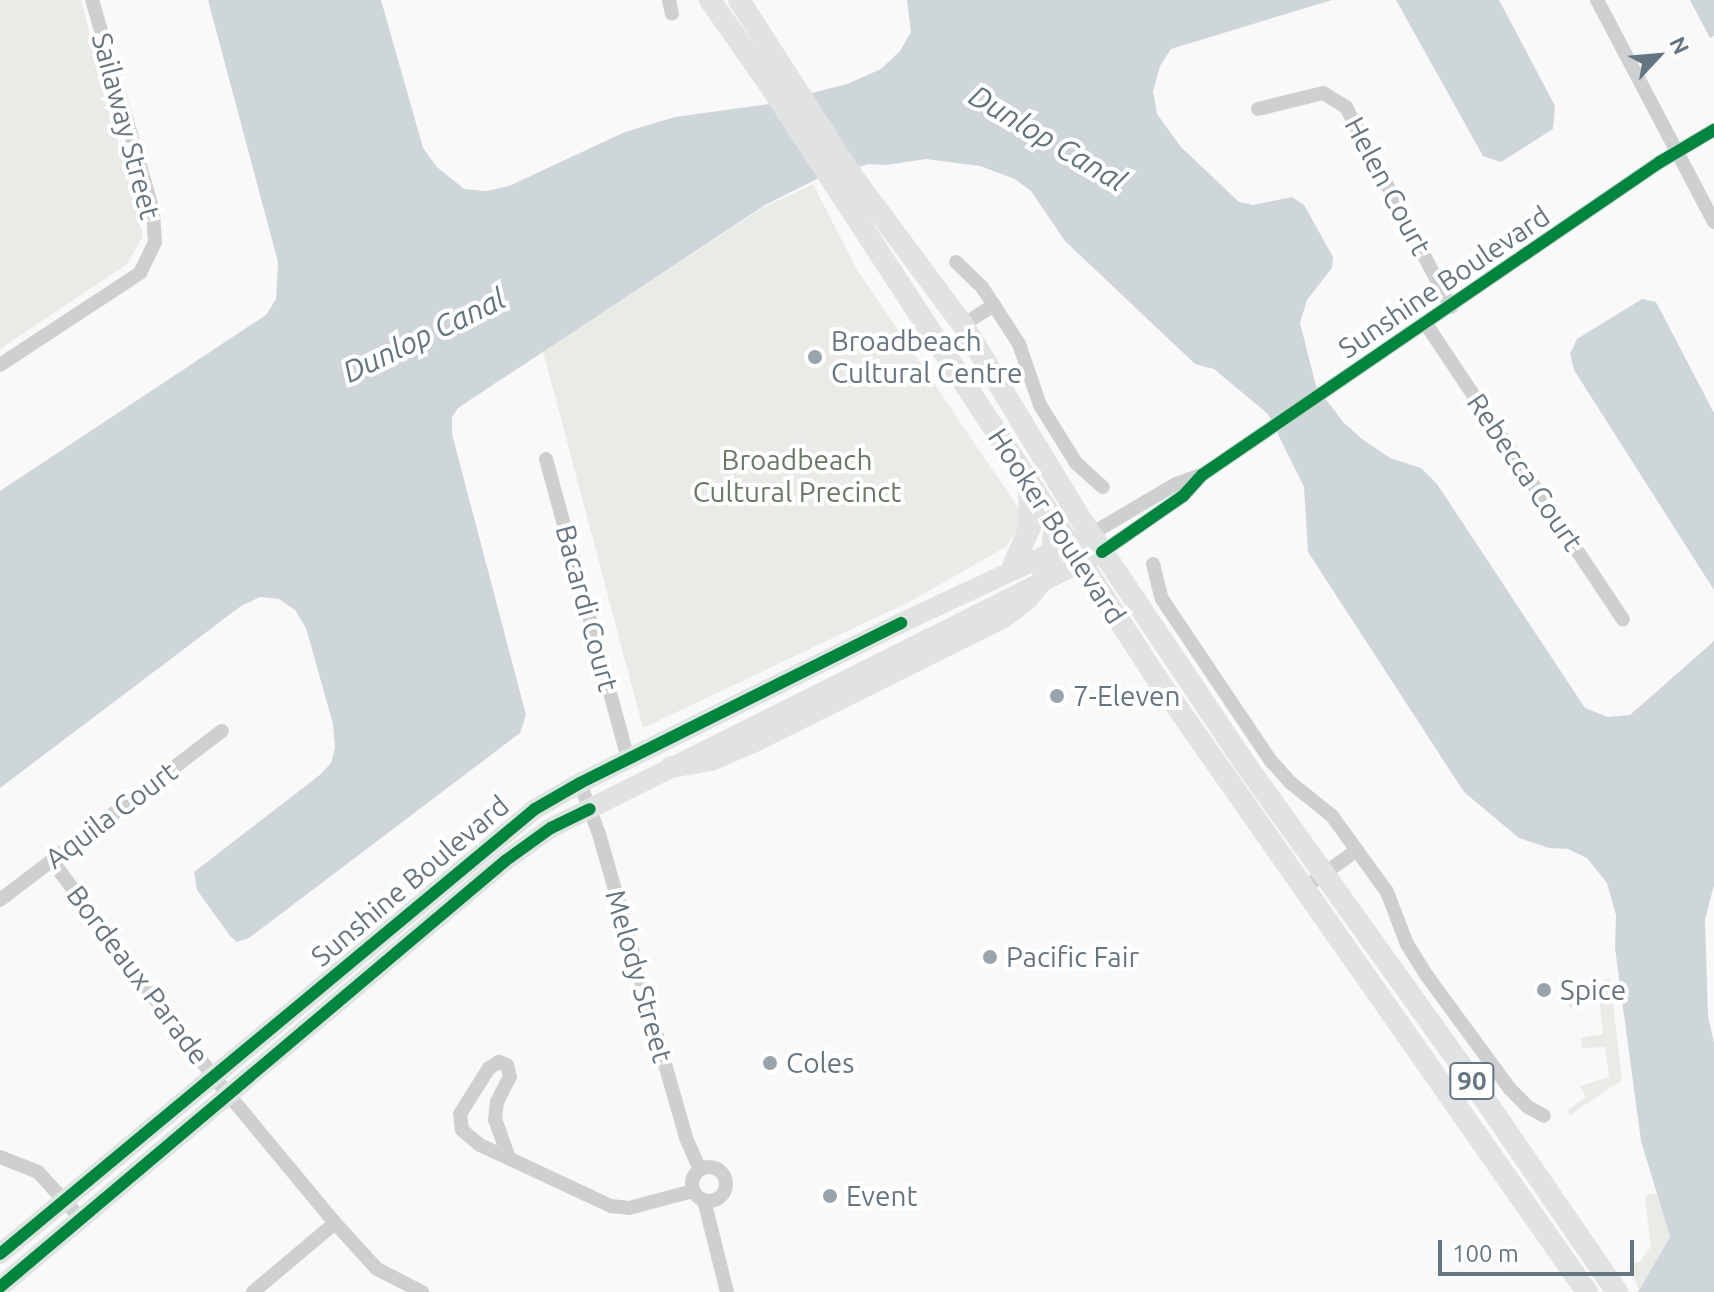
<!DOCTYPE html>
<html>
<head>
<meta charset="utf-8">
<style>
	body { margin:0 }
	#map { position:relative; width:1714px; height:1292px; overflow:hidden; background:#f9f9f9; font-family:Ubuntu,sans-serif }
	div>[style] { position:absolute }
	.green>* { inset:0; background:#e8ebe6 }
	.water>* { inset:0; background:#ced6d9 }
	.street>* { height:14px; margin:-7px; padding:0 7px; transform-origin:7px; border-radius:7px; background:#cecfd0 }
	.street>.ring { margin:-7px; padding:0; box-sizing:content-box; background:none; border:14px solid #cecfd0; border-radius:50% }
	.secondary>* { height:20px; margin:-10px; padding:0 10px; transform-origin:10px; border-radius:10px; background:#e1e2e2 }
	.primary>* { height:22px; margin:-11px; padding:0 11px; transform-origin:11px; border-radius:11px; background:#e1e2e2 }
	.cycleway>* { height:12px; margin:-6px; padding:0 6px; transform-origin:6px; border-radius:6px; background:#00873e }
	.dots>* { width:22px; height:22px; translate:-50% -50%; box-sizing:border-box; border:4px solid #fff; border-radius:50% }
	span { translate:-50% -50%; white-space:nowrap; text-align:center; line-height:1.15; -webkit-text-stroke:8px #fff; paint-order:stroke }
	.shield-label span { padding:2px 6px; background:#fff; border:2px solid; border-radius:6px; -webkit-text-stroke-width:0 }
	.shield-label { font-size:26px; color:#657683; font-weight:700 }
	.street-label { font-size:28px; color:#657683 }
	.poi-label { font-size:28px; color:#657683 }
	.left { translate:0 -50%; text-align:left }
	.park-label { font-size:28px; color:#687a64 }
	.water-label { font-size:30px; color:#60757c; font-style:italic }
	.north { position:absolute; left:1618px; top:16px; width:80px; height:80px; -webkit-text-stroke:6px #fff; paint-order:stroke; rotate:64deg; font-size:22px; font-weight:700; line-height:32px; text-align:center; color:#657683 }
	.north::after { content:''; display:block; margin:auto; width:28px; height:36px; background:#657683; clip-path:polygon(50% 0,100% 100%,50% 72%,0 100%) }
	.scale { position:absolute; left:1438px; top:1240px; width:196px; height:36px; box-sizing:border-box; border:4px solid #657683; border-top:0; padding-left:10px; font-size:24px; line-height:28px; white-space:nowrap; color:#657683; -webkit-text-stroke:6px #fff; paint-order:stroke }
</style>
</head>
<body>
<div id="map">
	<div class="green">
		<div style="clip-path:polygon(0 0,81px 0,143px 236px,127px 264px,0 349px)"></div>
		<div style="clip-path:polygon(813px 184px,856px 268px,1021px 512px,1021px 523px,1007px 546px,911px 601px,643px 728px,543px 351px,764px 207px)"></div>
		<div style="clip-path:polygon(1610px 977px,1622px 1080px,1570px 1115px,1567px 1110px,1586px 1097px,1580px 1086px,1609px 1077px,1605px 1047px,1582px 1048px,1581px 1038px,1603px 1034px,1600px 1003px,1575px 1004px,1571px 1009px,1568px 1004px)"></div>
		<div style="clip-path:polygon(1650px 1193px,1657px 1195px,1670px 1237px,1639px 1290px,1628px 1263px,1639px 1262px,1651px 1247px,1645px 1198px)"></div>
	</div>
	<div class="water">
		<div style="clip-path:polygon(208px 0,381px 0,423px 148px,437px 167px,464px 189px,486px 191px,509px 186px,625px 132px,675px 117px,770px 104px,847px 84px,881px 69px,900px 51px,911px 32px,907px 0,1332px 0,1171px 49px,1160px 66px,1153px 91px,1157px 114px,1181px 147px,1239px 202px,1253px 205px,1292px 197px,1304px 205px,1333px 257px,1332px 268px,1307px 300px,1300px 323px,1316px 386px,1343px 422px,1362px 439px,1390px 458px,1421px 468px,1437px 484px,1585px 708px,1608px 717px,1630px 715px,1714px 641px,1714px 885px,1705px 920px,1708px 1016px,1714px 1043px,1714px 1292px,1638px 1292px,1670px 1237px,1641px 1141px,1615px 948px,1616px 915px,1607px 883px,1587px 858px,1568px 849px,1549px 848px,1519px 838px,1464px 792px,1308px 552px,1304px 487px,1268px 414px,1214px 369px,1195px 364px,1065px 241px,1031px 191px,1015px 179px,980px 166px,926px 159px,886px 165px,869px 164px,817px 179px,765px 205px,458px 408px,452px 417px,452px 434px,526px 715px,520px 733px,249px 938px,237px 942px,230px 936px,197px 890px,194px 872px,321px 774px,331px 763px,335px 748px,333px 724px,306px 628px,295px 610px,279px 599px,260px 597px,241px 606px,0 788px,0 491px,266px 315px,276px 299px,278px 262px)"></div>
		<div style="clip-path:polygon(1396px 0,1499px 0,1555px 106px,1553px 129px,1501px 162px,1483px 156px)"></div>
		<div style="clip-path:polygon(1690px 0,1714px 0,1714px 36px,1710px 38px)"></div>
		<div style="clip-path:polygon(1642px 299px,1656px 302px,1714px 413px,1714px 590px,1574px 370px,1570px 354px,1577px 339px)"></div>
	</div>
	<div class="street">
		<div style="left:669px;top:0;width:14px;rotate:78deg"></div>
		<div style="left:1597px;top:0;width:251px;rotate:62.2deg"></div>
		<div style="left:1258px;top:109px;width:67px;rotate:-13.8deg"></div>
		<div style="left:1323px;top:93px;width:27px;rotate:31deg"></div>
		<div style="left:1346px;top:107px;width:226px;rotate:62.3deg"></div>
		<div style="left:956px;top:262px;width:36px;rotate:44deg"></div>
		<div style="left:982px;top:287px;width:68px;rotate:57deg"></div>
		<div style="left:1019px;top:344px;width:65px;rotate:71deg"></div>
		<div style="left:1040px;top:405px;width:68px;rotate:58.2deg"></div>
		<div style="left:1076px;top:463px;width:36px;rotate:42deg"></div>
		<div style="left:1426px;top:324px;width:355px;rotate:56.3deg"></div>
		<div style="left:963px;top:325px;width:37px;rotate:-33deg"></div>
		<div style="left:0;top:365px;width:168px;rotate:-33.3deg"></div>
		<div style="left:140px;top:273px;width:34px;rotate:-64deg"></div>
		<div style="left:155px;top:242px;width:31px;rotate:-94deg"></div>
		<div style="left:153px;top:211px;width:220px;rotate:-106.1deg"></div>
		<div style="left:546px;top:459px;width:310px;rotate:74.7deg"></div>
		<div style="left:1091px;top:534px;width:99px;rotate:-30.5deg"></div>
		<div style="left:1176px;top:484px;width:27px;rotate:-20deg"></div>
		<div style="left:1102px;top:552px;width:98px;rotate:-34.7deg"></div>
		<div style="left:1183px;top:496px;width:28px;rotate:-48deg"></div>
		<div style="left:1202px;top:475px;width:555px;rotate:-34.35deg"></div>
		<div style="left:1660px;top:162px;width:63px;rotate:-30.7deg"></div>
		<div style="left:1153px;top:564px;width:36px;rotate:76deg"></div>
		<div style="left:1162px;top:599px;width:195px;rotate:56.1deg"></div>
		<div style="left:1271px;top:761px;width:30px;rotate:48deg"></div>
		<div style="left:1291px;top:783px;width:53px;rotate:38.8deg"></div>
		<div style="left:1332px;top:816px;width:94px;rotate:54.1deg"></div>
		<div style="left:1387px;top:892px;width:56px;rotate:69deg"></div>
		<div style="left:1407px;top:944px;width:38px;rotate:58deg"></div>
		<div style="left:1427px;top:976px;width:140px;rotate:53.7deg"></div>
		<div style="left:1510px;top:1089px;width:25px;rotate:45deg"></div>
		<div style="left:1528px;top:1107px;width:18px;rotate:29deg"></div>
		<div style="left:580px;top:783px;width:54px;rotate:69.6deg"></div>
		<div style="left:599px;top:834px;width:316px;rotate:74deg"></div>
		<div style="left:686px;top:1138px;width:34px;rotate:66deg"></div>
		<div style="left:52px;top:861px;width:269px;rotate:53.2deg"></div>
		<div style="left:213px;top:1076px;width:191px;rotate:50.3deg"></div>
		<div style="left:335px;top:1223px;width:62px;rotate:47.6deg"></div>
		<div style="left:377px;top:1269px;width:51px;rotate:27.1deg"></div>
		<div style="left:1304px;top:888px;width:65px;rotate:-35.6deg"></div>
		<div style="left:0;top:900px;width:279px;rotate:-37.3deg"></div>
		<div style="left:508px;top:1155px;width:37px;rotate:-110deg"></div>
		<div style="left:495px;top:1120px;width:18px;rotate:-84deg"></div>
		<div style="left:497px;top:1102px;width:28px;rotate:-63deg"></div>
		<div style="left:510px;top:1077px;width:12px;rotate:-104deg"></div>
		<div style="left:507px;top:1065px;width:9px;rotate:-159deg"></div>
		<div style="left:499px;top:1062px;width:12px;rotate:149deg"></div>
		<div style="left:489px;top:1068px;width:54px;rotate:122.2deg"></div>
		<div style="left:460px;top:1114px;width:16px;rotate:83deg"></div>
		<div style="left:462px;top:1130px;width:23px;rotate:40deg"></div>
		<div style="left:480px;top:1145px;width:145px;rotate:25deg"></div>
		<div style="left:611px;top:1206px;width:18px;rotate:6deg"></div>
		<div style="left:629px;top:1208px;width:66px;rotate:-14.9deg"></div>
		<div style="left:0;top:1157px;width:41px;rotate:21.5deg"></div>
		<div style="left:38px;top:1172px;width:64px;rotate:47.5deg"></div>
		<div class="ring" style="left:692px;top:1167px;width:20px;height:20px"></div>
		<div style="left:704px;top:1200px;width:95px;rotate:76deg"></div>
		<div style="left:253px;top:1292px;width:107px;rotate:-40.1deg"></div>
	</div>
	<div class="secondary">
		<div style="left:0;top:1254px;width:696px;rotate:-39.75deg"></div>
		<div style="left:535px;top:809px;width:52px;rotate:-30deg"></div>
		<div style="left:580px;top:783px;width:359px;rotate:-26.5deg"></div>
		<div style="left:901px;top:623px;width:210px;rotate:-25.1deg"></div>
		<div style="left:0;top:1287px;width:661px;rotate:-40.15deg"></div>
		<div style="left:505px;top:861px;width:57px;rotate:-35.7deg"></div>
		<div style="left:551px;top:828px;width:616px;rotate:-26.61deg"></div>
	</div>
	<div class="primary">
		<div style="left:710px;top:0;width:110px;rotate:55deg"></div>
		<div style="left:773px;top:90px;width:705px;rotate:56.87deg"></div>
		<div style="left:1158px;top:680px;width:747px;rotate:54.97deg"></div>
		<div style="left:739px;top:0;width:206px;rotate:57.3deg"></div>
		<div style="left:850px;top:173px;width:189px;rotate:53.4deg"></div>
		<div style="left:963px;top:325px;width:226px;rotate:58.8deg"></div>
		<div style="left:1080px;top:518px;width:289px;rotate:56.1deg"></div>
		<div style="left:1241px;top:758px;width:393px;rotate:54.4deg"></div>
		<div style="left:1470px;top:1078px;width:260px;rotate:55.5deg"></div>
		<div style="left:1012px;top:569px;width:46px;rotate:-66.8deg"></div>
		<div style="left:1030px;top:527px;width:44px;rotate:-91.3deg"></div>
		<div style="left:671px;top:767px;width:41px;rotate:-9.9deg"></div>
		<div style="left:711px;top:760px;width:48px;rotate:-23.4deg"></div>
		<div style="left:755px;top:741px;width:276px;rotate:-26.5deg"></div>
		<div style="left:1002px;top:618px;width:30px;rotate:-37deg"></div>
		<div style="left:1026px;top:600px;width:23px;rotate:-50deg"></div>
		<div style="left:1041px;top:582px;width:29px;rotate:-68deg"></div>
		<div style="left:1052px;top:555px;width:36px;rotate:-85deg"></div>
	</div>
	<div class="cycleway">
		<div style="left:1102px;top:552px;width:98px;rotate:-34.7deg"></div>
		<div style="left:1183px;top:496px;width:28px;rotate:-48deg"></div>
		<div style="left:1202px;top:475px;width:555px;rotate:-34.35deg"></div>
		<div style="left:1660px;top:162px;width:63px;rotate:-30.7deg"></div>
		<div style="left:0;top:1254px;width:696px;rotate:-39.75deg"></div>
		<div style="left:535px;top:809px;width:52px;rotate:-30deg"></div>
		<div style="left:580px;top:783px;width:359px;rotate:-26.5deg"></div>
		<div style="left:0;top:1287px;width:661px;rotate:-40.15deg"></div>
		<div style="left:505px;top:861px;width:57px;rotate:-35.7deg"></div>
		<div style="left:551px;top:828px;width:43px;rotate:-26deg"></div>
	</div>
	<div class="dots">
		<div style="left:815px;top:357px;background:#99a4ac"></div>
		<div style="left:1057px;top:696px;background:#99a4ac"></div>
		<div style="left:990px;top:957px;background:#99a4ac"></div>
		<div style="left:1544px;top:990px;background:#99a4ac"></div>
		<div style="left:770px;top:1063px;background:#99a4ac"></div>
		<div style="left:830px;top:1196px;background:#99a4ac"></div>
	</div>
	<div class="shield-label">
		<span style="left:1472px;top:1081px">90</span>
	</div>
	<div class="street-label">
		<span style="left:126px;top:126px;rotate:75deg">Sailaway Street</span>
		<span style="left:1388px;top:186px;rotate:62deg">Helen Court</span>
		<span style="left:1444px;top:282px;rotate:-34deg">Sunshine Boulevard</span>
		<span style="left:1525px;top:472px;rotate:56deg">Rebecca Court</span>
		<span style="left:1057px;top:526px;rotate:57deg">Hooker Boulevard</span>
		<span style="left:587px;top:608px;rotate:75deg">Bacardi Court</span>
		<span style="left:111px;top:815px;rotate:-37deg">Aquila Court</span>
		<span style="left:410px;top:881px;rotate:-40deg">Sunshine Boulevard</span>
		<span style="left:138px;top:975px;rotate:53deg">Bordeaux Parade</span>
		<span style="left:639px;top:976px;rotate:74deg">Melody Street</span>
	</div>
	<div class="poi-label">
		<span class="left" style="left:831px;top:357px">Broadbeach<br>Cultural Centre</span>
		<span class="left" style="left:1073px;top:696px">7-Eleven</span>
		<span class="left" style="left:1006px;top:957px">Pacific Fair</span>
		<span class="left" style="left:1560px;top:990px">Spice</span>
		<span class="left" style="left:786px;top:1063px">Coles</span>
		<span class="left" style="left:846px;top:1196px">Event</span>
	</div>
	<div class="park-label">
		<span style="left:797px;top:476px">Broadbeach<br>Cultural Precinct</span>
	</div>
	<div class="water-label">
		<span style="left:1048px;top:138px;rotate:31deg">Dunlop Canal</span>
		<span style="left:424px;top:335px;rotate:-26deg">Dunlop Canal</span>
	</div>
	<div class="north">N</div>
	<div class="scale">100 m</div>
</div>
</body>
</html>
